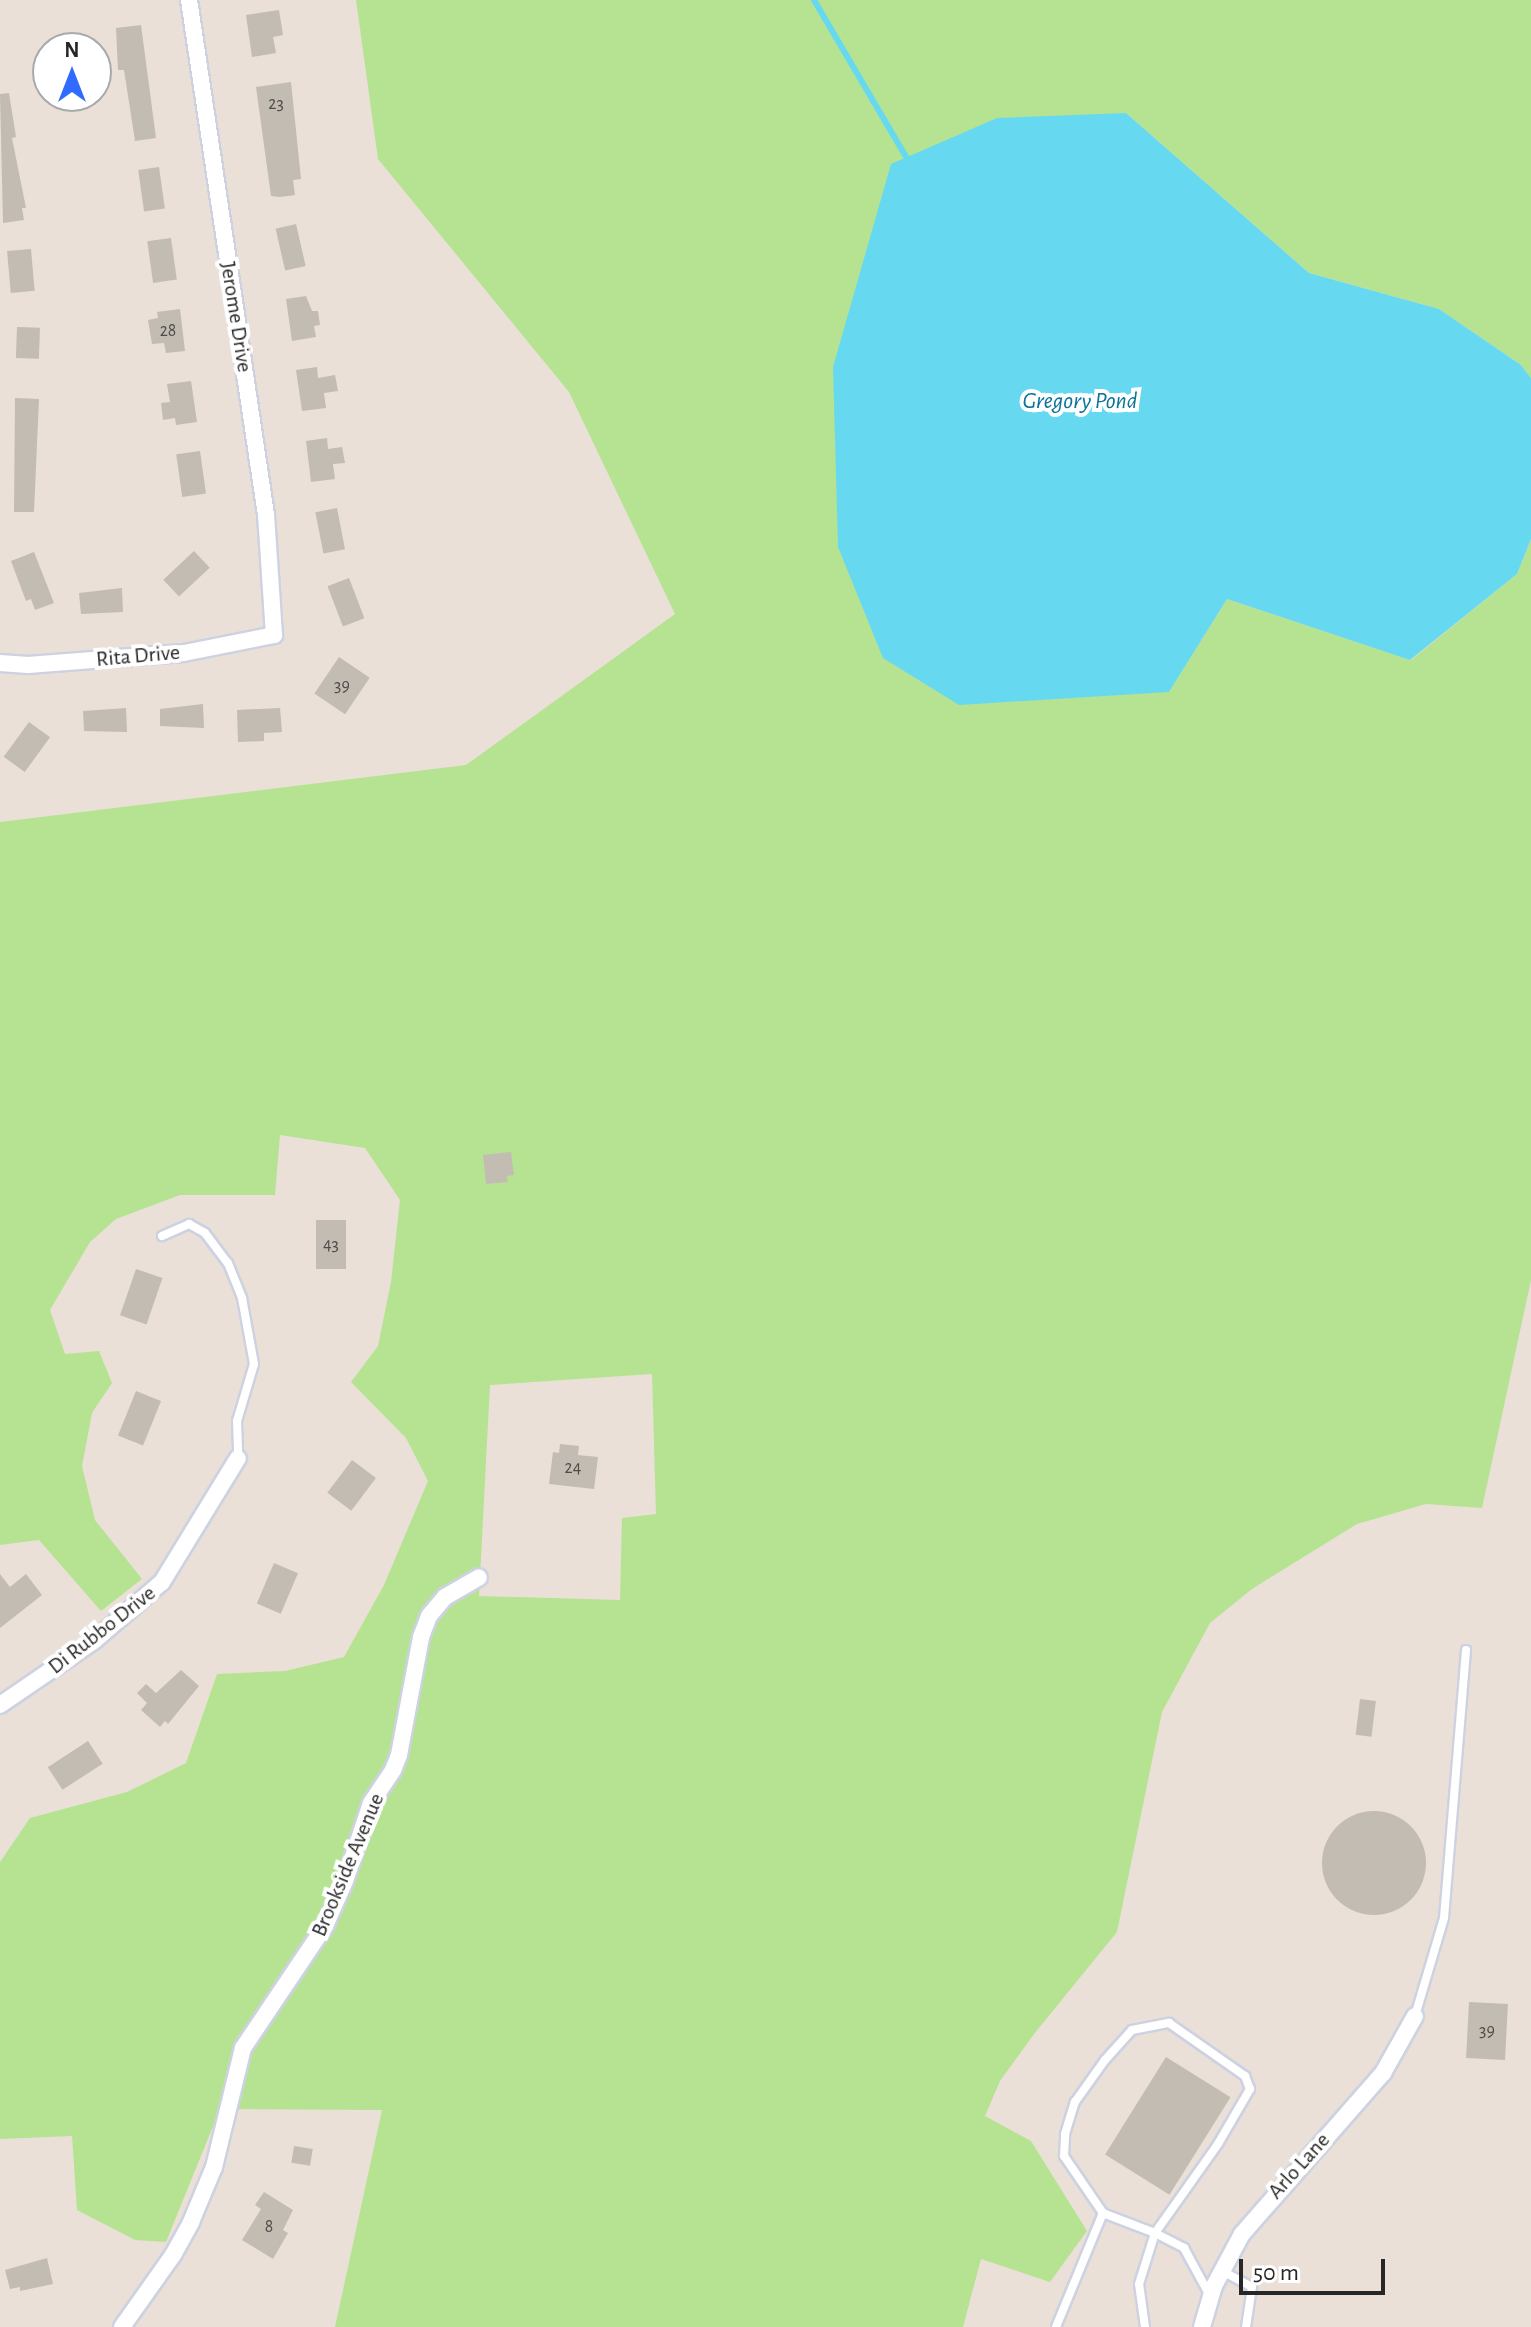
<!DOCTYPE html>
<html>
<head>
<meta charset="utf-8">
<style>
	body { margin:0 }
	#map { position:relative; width:1531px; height:2327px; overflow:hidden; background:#eae0d7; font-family:"Alegreya Sans",sans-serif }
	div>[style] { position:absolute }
	.green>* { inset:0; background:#b5e391 }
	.water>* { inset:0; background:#66d9f1 }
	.stream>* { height:6px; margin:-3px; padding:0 3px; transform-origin:3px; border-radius:3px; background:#66d9f1 }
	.building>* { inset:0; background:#c2bcb3; transform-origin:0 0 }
	.round { border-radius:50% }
	.roads { filter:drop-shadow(2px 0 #cdd2e1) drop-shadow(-2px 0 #cdd2e1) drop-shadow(0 2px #cdd2e1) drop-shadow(0 -2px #cdd2e1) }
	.service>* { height:8px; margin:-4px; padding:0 4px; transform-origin:4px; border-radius:4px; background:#fff }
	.minor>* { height:16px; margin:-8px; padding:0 8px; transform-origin:8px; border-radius:8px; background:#fff }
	span { translate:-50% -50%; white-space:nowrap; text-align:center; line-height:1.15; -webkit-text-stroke:8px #fff; paint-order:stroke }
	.number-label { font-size:18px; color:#4e4c4a }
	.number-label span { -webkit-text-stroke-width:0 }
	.street-label { font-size:22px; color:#272727 }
	.water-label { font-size:24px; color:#097498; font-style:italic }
	.north { position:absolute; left:32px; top:32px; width:80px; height:80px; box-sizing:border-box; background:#fff; border:2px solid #a9a9a9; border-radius:50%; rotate:0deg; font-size:22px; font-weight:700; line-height:32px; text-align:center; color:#272727 }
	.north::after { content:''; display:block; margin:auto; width:28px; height:36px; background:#306afe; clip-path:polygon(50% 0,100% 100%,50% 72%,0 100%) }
	.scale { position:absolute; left:1239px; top:2259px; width:146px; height:36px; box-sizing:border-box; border:4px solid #272727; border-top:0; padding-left:10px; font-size:24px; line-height:28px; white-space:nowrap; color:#272727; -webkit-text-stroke:6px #fff; paint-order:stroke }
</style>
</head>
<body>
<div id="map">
	<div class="green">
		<div style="clip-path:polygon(evenodd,356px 0,1531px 0,1531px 378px,1521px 365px,1439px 309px,1309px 273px,1126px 113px,1169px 692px,1227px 599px,1411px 660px,1517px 574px,1531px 539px,1531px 1280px,1482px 1508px,1426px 1504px,1357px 1524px,1252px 1589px,1210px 1623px,1162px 1712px,1117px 1932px,1034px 2034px,1000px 2081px,985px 2116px,1031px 2141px,1087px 2231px,1050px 2282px,981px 2259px,963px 2327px,335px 2327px,382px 2110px,220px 2109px,166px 2242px,135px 2240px,77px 2210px,72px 2136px,0 2139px,0 1862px,30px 1818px,127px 1792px,186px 1763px,217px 1674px,285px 1671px,344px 1657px,384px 1585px,428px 1481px,406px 1438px,351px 1382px,378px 1346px,391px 1282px,400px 1200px,365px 1148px,280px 1135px,275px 1195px,180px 1195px,116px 1219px,90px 1242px,50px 1310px,65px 1354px,99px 1351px,112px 1383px,92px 1413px,82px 1466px,95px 1520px,142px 1579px,101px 1611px,39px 1540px,0 1545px,0 822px,466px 765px,675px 614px,569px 392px,378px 159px,356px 0,652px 1374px,656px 1514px,622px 1518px,620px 1600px,479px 1596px,490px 1385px,652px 1374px)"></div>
	</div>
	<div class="water">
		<div style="clip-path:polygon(1126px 113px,1309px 273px,1439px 309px,1521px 365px,1531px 378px,1531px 539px,1517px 574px,1410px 660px,1227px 599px,1169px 692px,959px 705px,883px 658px,838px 547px,833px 367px,891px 164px,997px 118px)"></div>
	</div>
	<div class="stream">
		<div style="left:814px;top:0;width:182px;rotate:59.6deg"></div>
	</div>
	<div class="building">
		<div style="clip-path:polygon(279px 10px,283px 35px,273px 37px,276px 53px,252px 57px,246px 15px)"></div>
		<div style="clip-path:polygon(141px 25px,156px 138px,135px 141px,124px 70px,118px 70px,116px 28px)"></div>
		<div style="clip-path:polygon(291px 82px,301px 179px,293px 180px,295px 195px,280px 197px,271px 196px,256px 87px)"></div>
		<div style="clip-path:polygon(9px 93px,16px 137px,12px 138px,26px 208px,22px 208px,24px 220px,3px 223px,0 94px)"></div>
		<div style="left:159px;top:167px;width:42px;height:21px;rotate:82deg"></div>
		<div style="left:296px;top:224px;width:43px;height:21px;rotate:77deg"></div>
		<div style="left:171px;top:238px;width:42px;height:24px;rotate:82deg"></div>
		<div style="left:31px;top:249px;width:42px;height:24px;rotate:85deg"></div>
		<div style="clip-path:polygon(306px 296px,312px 311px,318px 311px,320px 325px,314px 326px,316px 337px,292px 341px,286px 299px)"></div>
		<div style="clip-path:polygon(180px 309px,185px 351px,166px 353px,164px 343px,152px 344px,148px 320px,158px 318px,157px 312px)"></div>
		<div style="left:17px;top:327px;width:23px;height:31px;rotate:2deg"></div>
		<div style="clip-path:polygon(317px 367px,318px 378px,335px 375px,338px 391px,324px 393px,326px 408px,302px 411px,296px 370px)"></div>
		<div style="clip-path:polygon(191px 381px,197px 422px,176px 425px,175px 418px,163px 420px,161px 403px,170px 402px,167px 384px)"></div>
		<div style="clip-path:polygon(15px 398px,39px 399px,34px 512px,14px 512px)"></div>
		<div style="clip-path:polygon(327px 438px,328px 449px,342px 447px,345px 463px,333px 464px,335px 479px,311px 482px,306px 441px)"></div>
		<div style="left:200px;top:451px;width:43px;height:24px;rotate:82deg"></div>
		<div style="left:337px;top:508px;width:42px;height:22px;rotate:79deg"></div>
		<div style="left:194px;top:551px;width:23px;height:42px;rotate:47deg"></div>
		<div style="clip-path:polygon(34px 552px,54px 603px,35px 610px,31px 599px,26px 601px,11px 561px)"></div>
		<div style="left:349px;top:578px;width:43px;height:23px;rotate:69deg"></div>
		<div style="clip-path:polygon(122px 588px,123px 612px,81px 614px,79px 593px)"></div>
		<div style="left:339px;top:657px;width:37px;height:44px;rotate:34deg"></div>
		<div style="clip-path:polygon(203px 704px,204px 728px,160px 726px,160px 709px)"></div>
		<div style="clip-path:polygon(126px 708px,127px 732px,84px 731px,83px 711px)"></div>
		<div style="clip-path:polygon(280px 708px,282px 732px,264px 733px,264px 741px,238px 742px,237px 710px)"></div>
		<div style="left:29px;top:722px;width:26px;height:43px;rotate:36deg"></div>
		<div style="clip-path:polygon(511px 1152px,514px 1175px,507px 1176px,508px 1182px,486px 1184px,483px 1155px)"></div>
		<div style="left:316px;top:1220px;width:30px;height:49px"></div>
		<div style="left:136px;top:1269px;width:28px;height:49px;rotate:19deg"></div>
		<div style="left:136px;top:1391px;width:27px;height:48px;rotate:22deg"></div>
		<div style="clip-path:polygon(560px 1444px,579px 1446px,578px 1455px,598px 1457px,594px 1489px,549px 1484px,553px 1452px,559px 1453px)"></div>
		<div style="left:352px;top:1460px;width:30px;height:41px;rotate:37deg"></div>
		<div style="left:274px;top:1563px;width:26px;height:44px;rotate:23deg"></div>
		<div style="clip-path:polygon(0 1574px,10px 1587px,26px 1574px,42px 1595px,0 1628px)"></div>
		<div style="clip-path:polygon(181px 1670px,199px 1686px,168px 1724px,165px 1721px,160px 1727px,141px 1710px,147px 1703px,137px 1693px,146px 1684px,156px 1693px)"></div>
		<div style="left:1360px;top:1699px;width:16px;height:36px;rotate:7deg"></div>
		<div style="left:88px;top:1741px;width:27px;height:48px;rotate:57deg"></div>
		<div class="round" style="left:1322px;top:1811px;width:104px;height:104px"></div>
		<div style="left:1469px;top:2002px;width:39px;height:56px;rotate:3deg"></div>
		<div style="left:1166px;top:2057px;width:76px;height:115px;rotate:32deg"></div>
		<div style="left:294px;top:2146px;width:19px;height:17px;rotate:9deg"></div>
		<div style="clip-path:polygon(264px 2192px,293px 2210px,283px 2230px,288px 2233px,273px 2259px,242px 2240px,261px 2209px,255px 2205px)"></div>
		<div style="clip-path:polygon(47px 2258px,53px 2284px,20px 2291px,20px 2287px,10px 2289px,5px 2270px)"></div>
	</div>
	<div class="roads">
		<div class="service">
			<div style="left:162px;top:1236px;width:30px;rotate:-24deg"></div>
			<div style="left:189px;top:1224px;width:18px;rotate:29deg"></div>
			<div style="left:205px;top:1233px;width:38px;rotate:53deg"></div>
			<div style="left:228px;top:1263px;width:38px;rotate:68deg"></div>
			<div style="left:242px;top:1298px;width:67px;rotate:79.7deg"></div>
			<div style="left:254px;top:1364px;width:59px;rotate:106.6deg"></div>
			<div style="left:237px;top:1421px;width:37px;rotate:88deg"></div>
			<div style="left:1415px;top:2016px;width:102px;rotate:-73.5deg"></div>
			<div style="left:1444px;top:1918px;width:269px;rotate:-85.3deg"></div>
			<div style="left:1222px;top:2271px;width:34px;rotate:28deg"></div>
			<div style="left:1252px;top:2287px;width:40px;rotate:98.5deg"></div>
			<div style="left:1056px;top:2327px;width:123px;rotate:-67.6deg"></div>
			<div style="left:1145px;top:2327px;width:43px;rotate:-97.9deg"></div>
			<div style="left:1139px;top:2284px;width:53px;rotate:-72.6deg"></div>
			<div style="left:1155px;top:2233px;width:56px;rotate:-159deg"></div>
			<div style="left:1103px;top:2213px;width:69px;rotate:-124.4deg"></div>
			<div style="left:1064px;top:2156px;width:22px;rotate:-87deg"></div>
			<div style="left:1065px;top:2134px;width:34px;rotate:-73deg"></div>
			<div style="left:1075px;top:2102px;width:52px;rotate:-54.5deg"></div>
			<div style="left:1105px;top:2060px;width:40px;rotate:-48deg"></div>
			<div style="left:1132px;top:2030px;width:38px;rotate:-11deg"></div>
			<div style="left:1169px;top:2023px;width:93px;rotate:34.9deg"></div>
			<div style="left:1245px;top:2076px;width:14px;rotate:69deg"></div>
			<div style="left:1250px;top:2089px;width:64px;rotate:120.2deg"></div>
			<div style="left:1218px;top:2144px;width:109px;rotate:125.3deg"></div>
			<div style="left:1155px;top:2233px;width:33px;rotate:27deg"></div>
			<div style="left:1184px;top:2248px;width:52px;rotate:61.5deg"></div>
		</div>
		<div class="minor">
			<div style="left:0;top:663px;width:28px;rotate:4deg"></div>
			<div style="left:28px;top:665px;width:156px;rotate:-4.4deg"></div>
			<div style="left:184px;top:653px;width:92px;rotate:-11.3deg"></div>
			<div style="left:274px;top:635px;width:120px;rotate:-93.8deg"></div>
			<div style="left:266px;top:515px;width:521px;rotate:-98.5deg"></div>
			<div style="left:0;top:1705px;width:115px;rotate:-34.4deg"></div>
			<div style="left:95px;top:1640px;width:89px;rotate:-40.9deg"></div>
			<div style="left:162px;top:1582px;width:145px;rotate:-58.5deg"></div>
			<div style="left:122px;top:2327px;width:88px;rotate:-54.7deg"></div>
			<div style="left:173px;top:2255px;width:38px;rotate:-61deg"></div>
			<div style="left:191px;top:2222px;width:60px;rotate:-67.3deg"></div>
			<div style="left:214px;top:2167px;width:122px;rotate:-76.3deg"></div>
			<div style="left:243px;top:2048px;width:147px;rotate:-56.1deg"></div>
			<div style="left:325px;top:1926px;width:49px;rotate:-66deg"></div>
			<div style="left:345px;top:1881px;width:82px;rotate:-71.6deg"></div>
			<div style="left:371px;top:1803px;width:40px;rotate:-56deg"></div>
			<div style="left:393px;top:1770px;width:16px;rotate:-68deg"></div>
			<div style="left:399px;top:1755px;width:120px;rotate:-79.4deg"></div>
			<div style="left:421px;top:1637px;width:22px;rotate:-69deg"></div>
			<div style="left:429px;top:1616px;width:25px;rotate:-50deg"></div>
			<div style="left:445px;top:1597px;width:39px;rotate:-30deg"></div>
			<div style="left:1202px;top:2327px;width:43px;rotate:-73.7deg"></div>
			<div style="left:1214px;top:2286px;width:59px;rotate:-61.7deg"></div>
			<div style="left:1242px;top:2234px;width:214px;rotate:-48.8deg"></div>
			<div style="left:1383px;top:2073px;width:65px;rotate:-60.7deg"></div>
		</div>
	</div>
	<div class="number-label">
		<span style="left:276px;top:104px">23</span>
		<span style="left:168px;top:331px">28</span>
		<span style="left:342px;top:686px">39</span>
		<span style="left:331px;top:1245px">43</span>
		<span style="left:573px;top:1468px">24</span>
		<span style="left:1487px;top:2031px">39</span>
		<span style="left:269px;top:2227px">8</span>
	</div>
	<div class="street-label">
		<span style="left:236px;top:317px;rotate:81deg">Jerome Drive</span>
		<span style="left:138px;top:656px;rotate:-5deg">Rita Drive</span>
		<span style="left:102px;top:1630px;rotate:-38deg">Di Rubbo Drive</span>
		<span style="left:348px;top:1865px;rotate:-67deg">Brookside Avenue</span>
		<span style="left:1299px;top:2166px;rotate:-48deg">Arlo Lane</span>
	</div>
	<div class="water-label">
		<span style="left:1080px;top:402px">Gregory Pond</span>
	</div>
	<div class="north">N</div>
	<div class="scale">50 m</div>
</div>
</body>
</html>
